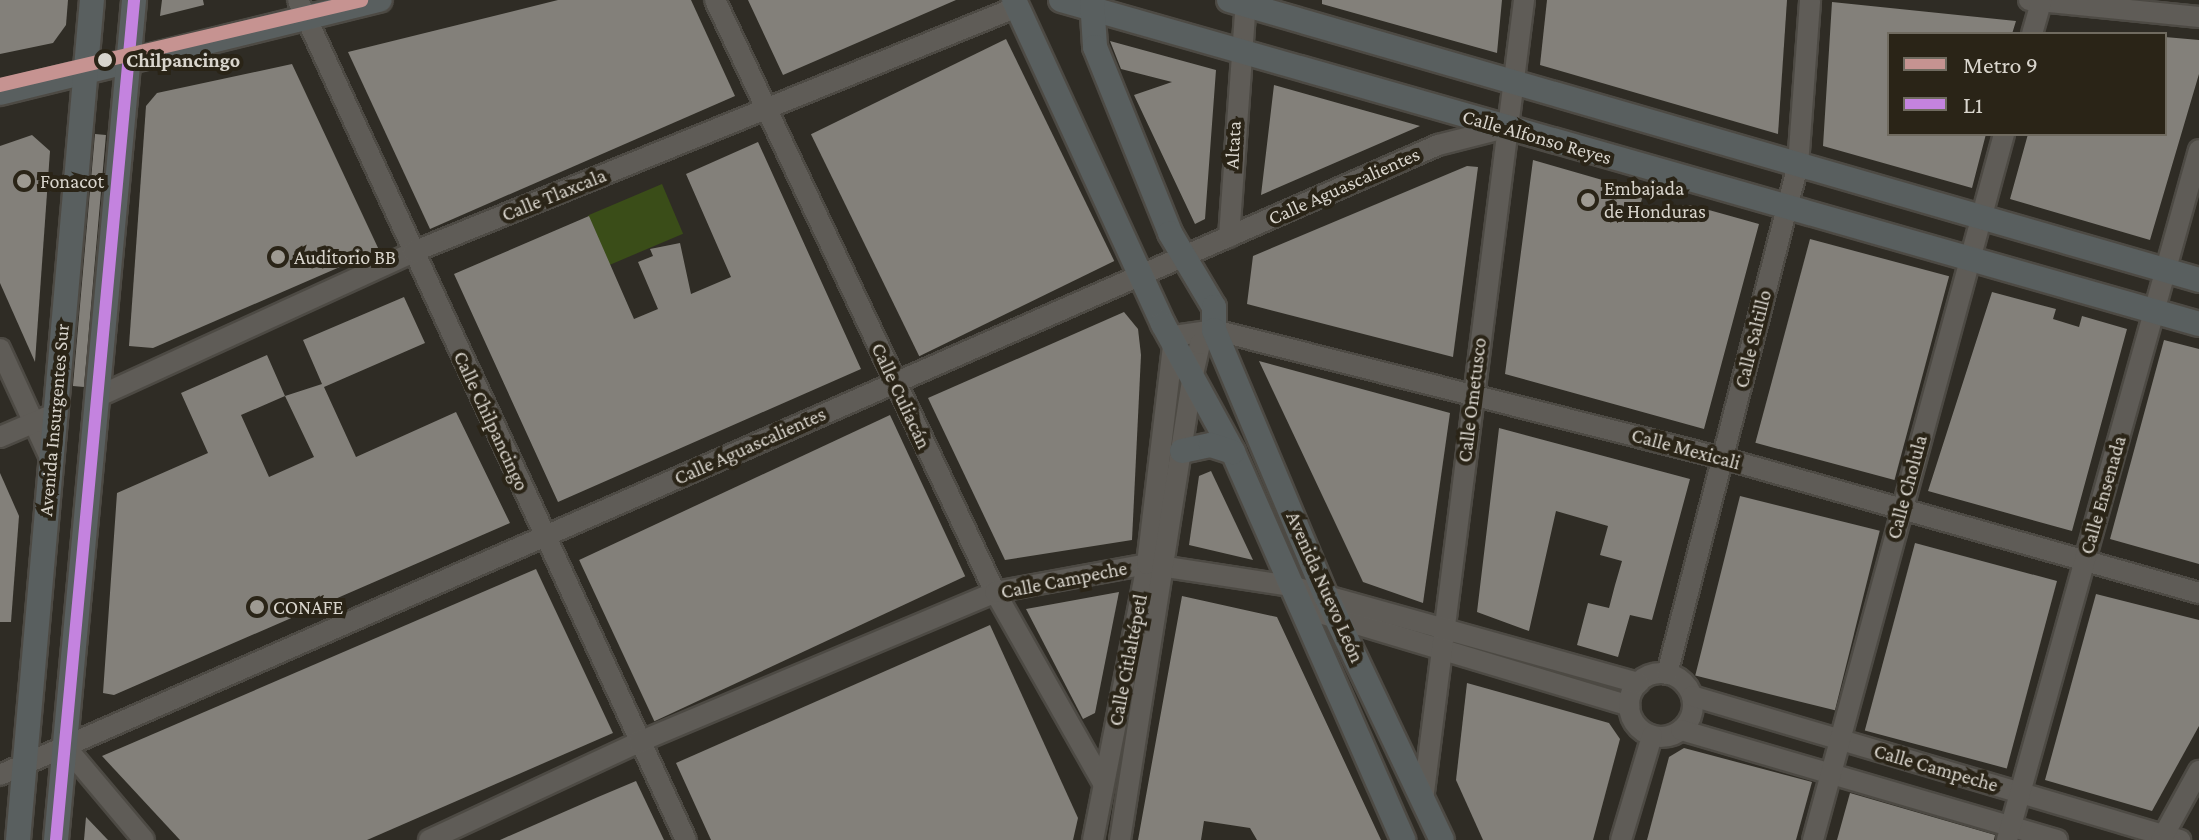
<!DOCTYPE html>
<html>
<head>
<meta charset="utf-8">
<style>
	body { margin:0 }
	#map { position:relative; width:2199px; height:840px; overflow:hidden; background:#2f2c25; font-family:"Crimson Pro",serif }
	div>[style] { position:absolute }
	.green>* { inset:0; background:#3a4d18; transform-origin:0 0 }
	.building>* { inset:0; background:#83807a; transform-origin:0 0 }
	.roads { filter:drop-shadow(2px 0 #4d4a44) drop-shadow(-2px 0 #4d4a44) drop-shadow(0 2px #4d4a44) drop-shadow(0 -2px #4d4a44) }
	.minor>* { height:20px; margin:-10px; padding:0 10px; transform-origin:10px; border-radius:10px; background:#5f5c57 }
	.minor>.ring { margin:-10px; padding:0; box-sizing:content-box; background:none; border:20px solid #5f5c57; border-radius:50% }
	.major>* { height:24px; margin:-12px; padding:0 12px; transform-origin:12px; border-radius:12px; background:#595f5f }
	.bus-1>* { height:12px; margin:-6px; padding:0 6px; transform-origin:6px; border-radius:6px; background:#c483df }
	.metro-1>* { height:14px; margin:-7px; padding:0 7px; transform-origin:7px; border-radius:7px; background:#c69391 }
	.dots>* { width:22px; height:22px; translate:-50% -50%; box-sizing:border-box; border:4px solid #2a2417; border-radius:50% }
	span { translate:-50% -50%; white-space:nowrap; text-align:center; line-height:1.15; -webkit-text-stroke:8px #2a2417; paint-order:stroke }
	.stop-label { font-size:20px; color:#d9d5cd; font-weight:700 }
	.left { translate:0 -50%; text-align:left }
	.street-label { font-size:20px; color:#d9d5cd }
	.poi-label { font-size:20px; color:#d9d5cd }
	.legend { position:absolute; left:1887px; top:32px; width:280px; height:104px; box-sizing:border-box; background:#2a2417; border:2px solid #706b60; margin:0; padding:10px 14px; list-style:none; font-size:24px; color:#d9d5cd }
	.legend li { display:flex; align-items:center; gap:16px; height:40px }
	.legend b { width:40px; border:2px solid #706b60 }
</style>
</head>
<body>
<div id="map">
	<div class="green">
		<div style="left:662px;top:184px;width:54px;height:80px;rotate:67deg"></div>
	</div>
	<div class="building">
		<div style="clip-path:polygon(0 0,68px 0,66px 25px,53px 43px,0 54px)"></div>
		<div style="clip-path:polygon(162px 0,203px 0,204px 5px,160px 16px)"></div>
		<div style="clip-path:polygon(558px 0,691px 0,735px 96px,430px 229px,348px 52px)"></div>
		<div style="clip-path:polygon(748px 0,956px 0,783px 75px)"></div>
		<div style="clip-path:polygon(1322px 0,1502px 0,1497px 53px,1322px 4px)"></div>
		<div style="clip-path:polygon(1547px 0,1787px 0,1778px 134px,1540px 65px)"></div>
		<div style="clip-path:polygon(1832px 2px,2016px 21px,2012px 34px,1889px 34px,1889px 134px,1986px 134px,1972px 188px,1823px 146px)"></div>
		<div style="clip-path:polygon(2165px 37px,2199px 40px,2199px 74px,2150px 240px,2010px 199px,2028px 134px,2165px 134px)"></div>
		<div style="left:1006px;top:39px;width:247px;height:217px;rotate:64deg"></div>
		<div style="clip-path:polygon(1110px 41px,1216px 70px,1205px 219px,1195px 224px,1134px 95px,1172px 82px,1121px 69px)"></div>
		<div style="clip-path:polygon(292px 64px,379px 250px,153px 348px,129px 346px,146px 106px,157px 93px)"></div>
		<div style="clip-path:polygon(1274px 85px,1345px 105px,1420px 126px,1261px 195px)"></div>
		<div style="left:95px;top:134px;width:11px;height:253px;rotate:5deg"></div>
		<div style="clip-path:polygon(32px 135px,50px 151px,35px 362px,0 283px,0 146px)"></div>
		<div style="clip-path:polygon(758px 142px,861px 369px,558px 502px,454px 274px,589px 216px,634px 319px,658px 309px,638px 262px,653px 256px,650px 249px,680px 243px,691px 294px,731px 277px,686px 174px)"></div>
		<div style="clip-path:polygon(1533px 160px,1644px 192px,1639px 209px,1691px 205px,1759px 224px,1704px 429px,1505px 374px)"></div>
		<div style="clip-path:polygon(1467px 166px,1478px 167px,1453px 357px,1247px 304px,1253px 256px)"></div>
		<div style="left:1810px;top:239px;width:144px;height:211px;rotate:15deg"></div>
		<div style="clip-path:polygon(1992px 292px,2056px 309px,2053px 319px,2079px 327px,2082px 316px,2127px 329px,2072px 531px,1928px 491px)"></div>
		<div style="clip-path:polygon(evenodd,404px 297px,425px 343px,324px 387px,356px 457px,456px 412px,510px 523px,114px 695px,103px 693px,117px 493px,208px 453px,181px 393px,267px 355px,285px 396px,322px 384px,303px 340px,404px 297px,285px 396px,314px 457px,269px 477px,241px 415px,285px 396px)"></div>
		<div style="clip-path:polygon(1124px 312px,1138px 329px,1141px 355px,1132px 540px,1005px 560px,928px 398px)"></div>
		<div style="clip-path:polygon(2164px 340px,2199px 349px,2199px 564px,2110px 539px)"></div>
		<div style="clip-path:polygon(1259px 361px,1450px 413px,1423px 603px,1363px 582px)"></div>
		<div style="left:890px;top:415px;width:178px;height:343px;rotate:65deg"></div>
		<div style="clip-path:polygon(1499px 428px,1690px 479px,1652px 620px,1630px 615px,1618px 657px,1577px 645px,1588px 603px,1609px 608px,1615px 585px,1622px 561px,1600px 555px,1608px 526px,1556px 511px,1529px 631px,1477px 612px)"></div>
		<div style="clip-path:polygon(1211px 471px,1253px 560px,1189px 545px,1199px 476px)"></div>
		<div style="clip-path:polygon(0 473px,19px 516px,11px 622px,0 622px)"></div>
		<div style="left:1740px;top:496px;width:144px;height:185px;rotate:14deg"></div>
		<div style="left:1915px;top:543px;width:147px;height:194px;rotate:15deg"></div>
		<div style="clip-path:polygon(536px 569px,613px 733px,367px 840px,180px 840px,102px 756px)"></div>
		<div style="clip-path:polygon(1119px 592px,1095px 713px,1083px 719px,1026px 609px)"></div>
		<div style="clip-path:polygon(2096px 594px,2199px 620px,2199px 726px,2152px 811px,2045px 780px)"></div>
		<div style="clip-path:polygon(1182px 596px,1277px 617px,1381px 840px,1257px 840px,1250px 828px,1204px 821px,1201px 840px,1138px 840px)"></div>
		<div style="clip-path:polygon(990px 625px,1078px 818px,1073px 840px,711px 840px,676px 763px)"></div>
		<div style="clip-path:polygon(1467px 683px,1609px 723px,1620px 739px,1593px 840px,1483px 840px,1456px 780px)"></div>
		<div style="clip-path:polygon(1684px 748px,1812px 782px,1796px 840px,1647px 840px,1669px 757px)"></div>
		<div style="clip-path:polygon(636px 781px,664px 840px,500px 840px,598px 797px)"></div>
		<div style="clip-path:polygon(1850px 793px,1995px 835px,1994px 840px,1837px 840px)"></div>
		<div style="clip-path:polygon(86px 817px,108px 840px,84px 840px)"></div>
	</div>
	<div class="roads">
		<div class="minor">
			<div style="left:298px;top:0;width:925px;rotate:65.21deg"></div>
			<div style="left:715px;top:0;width:655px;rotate:64.69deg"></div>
			<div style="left:995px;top:592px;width:219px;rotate:60.5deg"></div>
			<div style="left:2029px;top:0;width:171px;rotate:5.7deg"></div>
			<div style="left:2032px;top:34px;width:35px;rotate:-74deg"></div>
			<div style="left:1229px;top:237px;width:238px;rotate:-85.9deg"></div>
			<div style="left:1214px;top:330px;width:524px;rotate:14.14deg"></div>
			<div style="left:1722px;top:458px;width:496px;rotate:15.8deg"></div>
			<div style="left:0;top:349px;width:122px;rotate:65.3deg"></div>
			<div style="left:97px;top:397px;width:348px;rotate:-24.6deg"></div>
			<div style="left:413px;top:252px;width:652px;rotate:-22.08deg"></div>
			<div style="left:0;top:437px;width:51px;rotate:-23.1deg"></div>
			<div style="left:1300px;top:607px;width:344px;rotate:16.7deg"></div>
			<div class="ring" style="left:1629px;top:673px;width:44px;height:44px"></div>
			<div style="left:1667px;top:674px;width:526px;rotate:-75.57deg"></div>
			<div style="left:1798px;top:165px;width:165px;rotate:-85.8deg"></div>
			<div style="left:1692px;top:696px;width:509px;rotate:16.44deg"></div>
			<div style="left:1681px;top:730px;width:392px;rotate:16.3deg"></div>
			<div style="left:64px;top:745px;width:124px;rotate:49.9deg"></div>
			<div style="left:0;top:775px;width:1570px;rotate:-23.66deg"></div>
			<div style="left:1438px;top:145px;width:69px;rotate:-14.2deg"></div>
			<div style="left:1423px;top:800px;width:806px;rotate:-82.8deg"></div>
			<div style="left:429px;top:840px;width:232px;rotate:-25deg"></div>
			<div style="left:639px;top:742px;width:386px;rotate:-22.8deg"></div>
			<div style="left:995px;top:592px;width:155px;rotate:-10.4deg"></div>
			<div style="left:1147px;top:564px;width:146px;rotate:8.7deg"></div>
			<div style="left:1291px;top:586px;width:361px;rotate:15.6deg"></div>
			<div style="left:1093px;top:840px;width:281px;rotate:-78.9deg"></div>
			<div style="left:1147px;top:564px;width:230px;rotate:-83.2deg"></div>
			<div style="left:1174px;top:336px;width:40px;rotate:-8.5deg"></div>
			<div style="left:1120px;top:840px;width:476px;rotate:-81.1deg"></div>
			<div style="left:1194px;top:370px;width:27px;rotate:-77deg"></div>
			<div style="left:1200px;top:344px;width:20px;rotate:-45deg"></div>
			<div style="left:1621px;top:840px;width:109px;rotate:-73.4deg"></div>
			<div style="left:1813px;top:840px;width:731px;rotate:-74.86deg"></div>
			<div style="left:2007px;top:840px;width:716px;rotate:-74.45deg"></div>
			<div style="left:2161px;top:840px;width:79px;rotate:-61.2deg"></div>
		</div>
		<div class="major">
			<div style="left:1014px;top:0;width:357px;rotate:65.3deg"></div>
			<div style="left:1163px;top:324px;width:146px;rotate:61.3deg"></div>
			<div style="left:1233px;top:452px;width:424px;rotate:66.3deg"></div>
			<div style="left:1061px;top:0;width:1183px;rotate:15.89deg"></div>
			<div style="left:1092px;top:0;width:47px;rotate:86.3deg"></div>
			<div style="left:1095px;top:47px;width:201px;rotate:68deg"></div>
			<div style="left:1170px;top:233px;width:86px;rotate:59.3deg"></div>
			<div style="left:1214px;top:307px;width:23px;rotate:90deg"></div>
			<div style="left:1214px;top:330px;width:289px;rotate:67.2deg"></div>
			<div style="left:1326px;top:596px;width:270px;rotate:64.6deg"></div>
			<div style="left:1229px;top:0;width:1010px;rotate:16.1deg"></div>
			<div style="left:0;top:93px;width:391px;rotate:-13.8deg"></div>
			<div style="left:1182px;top:451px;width:30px;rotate:-12deg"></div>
			<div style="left:1211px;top:445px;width:23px;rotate:18deg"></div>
			<div style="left:18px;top:840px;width:843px;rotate:-84.97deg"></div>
			<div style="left:56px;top:840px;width:844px;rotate:-84.69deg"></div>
		</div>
	</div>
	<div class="bus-1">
		<div style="left:56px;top:840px;width:844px;rotate:-84.69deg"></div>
	</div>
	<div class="metro-1">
		<div style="left:0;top:85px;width:371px;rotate:-13.2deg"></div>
	</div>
	<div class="dots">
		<div style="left:105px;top:60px;background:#d9d5cd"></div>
		<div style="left:24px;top:181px;background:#9e9a92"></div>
		<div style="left:1588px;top:200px;background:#9e9a92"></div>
		<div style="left:278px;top:257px;background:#9e9a92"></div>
		<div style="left:257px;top:607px;background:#9e9a92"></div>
	</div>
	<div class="stop-label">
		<span class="left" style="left:126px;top:60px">Chilpancingo</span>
	</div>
	<div class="street-label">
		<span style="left:1537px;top:137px;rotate:16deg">Calle Alfonso Reyes</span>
		<span style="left:1233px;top:145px;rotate:-87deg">Altata</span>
		<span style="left:1344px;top:186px;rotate:-24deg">Calle Aguascalientes</span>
		<span style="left:554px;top:195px;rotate:-22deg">Calle Tlaxcala</span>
		<span style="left:1753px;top:339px;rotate:-76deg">Calle Saltillo</span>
		<span style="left:901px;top:396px;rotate:65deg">Calle Culiacán</span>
		<span style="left:1472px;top:400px;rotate:-83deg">Calle Ometusco</span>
		<span style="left:54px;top:420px;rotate:-85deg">Avenida Insurgentes Sur</span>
		<span style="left:491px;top:421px;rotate:65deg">Calle Chilpancingo</span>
		<span style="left:750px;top:446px;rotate:-24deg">Calle Aguascalientes</span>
		<span style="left:1686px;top:449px;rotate:15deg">Calle Mexicali</span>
		<span style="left:1907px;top:487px;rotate:-75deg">Calle Cholula</span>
		<span style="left:2103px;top:495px;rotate:-74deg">Calle Ensenada</span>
		<span style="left:1064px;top:580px;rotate:-11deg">Calle Campeche</span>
		<span style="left:1325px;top:587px;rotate:66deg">Avenida Nuevo León</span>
		<span style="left:1128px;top:660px;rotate:-79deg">Calle Citlaltépetl</span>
		<span style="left:1936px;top:768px;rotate:16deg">Calle Campeche</span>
	</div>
	<div class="poi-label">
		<span class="left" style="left:40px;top:181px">Fonacot</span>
		<span class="left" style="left:1604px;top:200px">Embajada<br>de Honduras</span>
		<span class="left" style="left:294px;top:257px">Auditorio BB</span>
		<span class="left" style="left:273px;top:607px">CONAFE</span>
	</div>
	<ul class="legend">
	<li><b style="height:10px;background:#c69391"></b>Metro 9</li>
	<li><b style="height:10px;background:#c483df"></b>L1</li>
	</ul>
</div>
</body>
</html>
